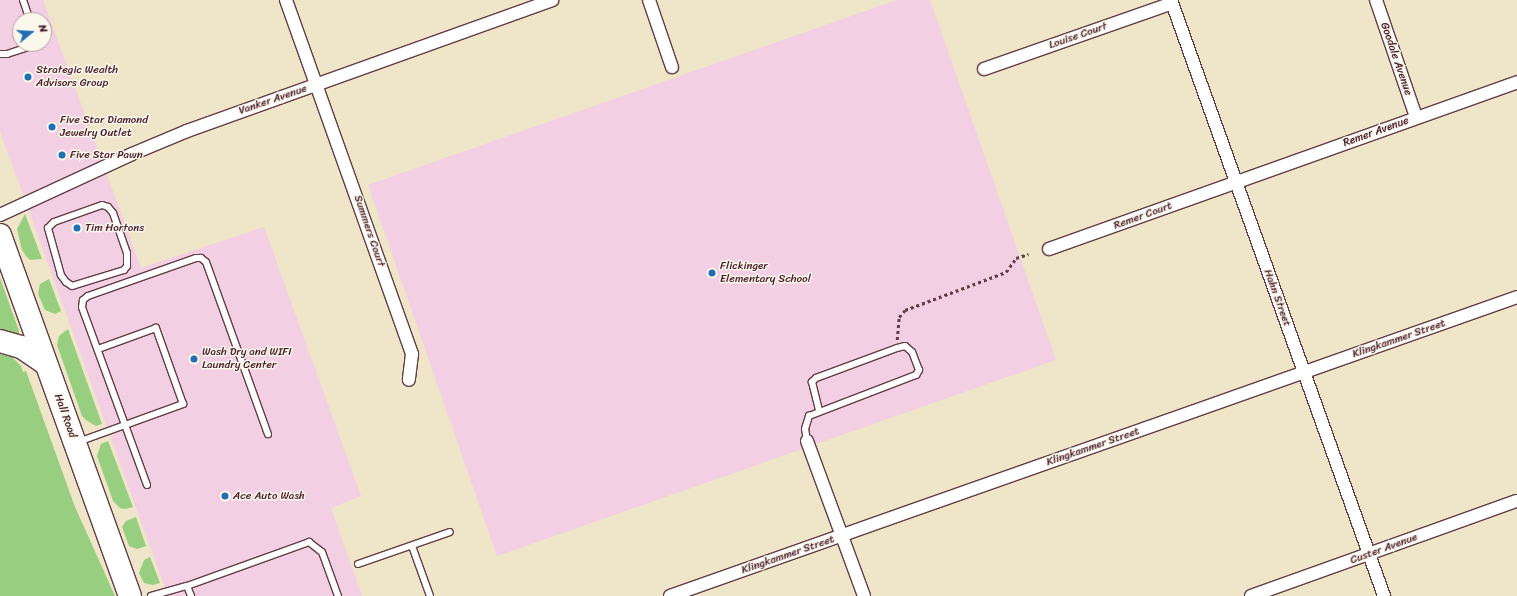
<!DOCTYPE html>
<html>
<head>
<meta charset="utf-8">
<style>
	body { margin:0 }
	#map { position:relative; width:1517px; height:596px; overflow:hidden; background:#efe5c8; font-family:Sriracha,sans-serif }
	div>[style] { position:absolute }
	.built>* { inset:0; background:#f2cfe2 }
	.green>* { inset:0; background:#98ce80 }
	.path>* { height:2.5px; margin-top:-1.25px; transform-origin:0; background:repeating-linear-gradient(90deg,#633d43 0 3px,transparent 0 6px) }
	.roads { filter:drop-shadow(1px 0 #633d43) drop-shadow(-1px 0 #633d43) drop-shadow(0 1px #633d43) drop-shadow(0 -1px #633d43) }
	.lane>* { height:6px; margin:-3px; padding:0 3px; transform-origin:3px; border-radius:3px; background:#fff }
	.street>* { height:12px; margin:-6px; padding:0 6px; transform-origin:6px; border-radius:6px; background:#fff }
	.highway>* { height:22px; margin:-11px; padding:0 11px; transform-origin:11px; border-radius:11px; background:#fff }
	.dots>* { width:11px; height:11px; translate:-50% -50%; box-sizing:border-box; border:2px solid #fbf7ec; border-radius:50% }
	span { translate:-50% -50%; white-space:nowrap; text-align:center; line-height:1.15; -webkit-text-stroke:3px #fbf7ec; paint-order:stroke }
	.street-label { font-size:11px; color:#4a1f2b }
	.poi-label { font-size:11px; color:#4a1f2b }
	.left { translate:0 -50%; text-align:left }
	.north { position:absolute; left:12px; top:12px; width:40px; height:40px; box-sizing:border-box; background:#fbf7ec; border:1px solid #b4a19f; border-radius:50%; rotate:72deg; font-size:11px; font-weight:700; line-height:16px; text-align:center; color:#4a1f2b }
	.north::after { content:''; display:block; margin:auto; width:14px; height:18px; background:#1f6fb2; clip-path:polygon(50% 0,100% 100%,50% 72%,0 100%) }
</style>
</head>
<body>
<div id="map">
	<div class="built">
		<div style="clip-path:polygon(evenodd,0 0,43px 0,141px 268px,264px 227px,361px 496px,331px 508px,362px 596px,168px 596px,0 131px,0 0,20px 20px,44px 20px,44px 44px,20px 44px,20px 20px)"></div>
		<div style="clip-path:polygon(897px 0,930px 0,1056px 360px,497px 556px,368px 185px)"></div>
	</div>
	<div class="green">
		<div style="clip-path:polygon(25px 214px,42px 259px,30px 260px,26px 256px,22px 250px,17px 229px)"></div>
		<div style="clip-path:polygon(0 278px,19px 331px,19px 334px,0 331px)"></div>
		<div style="clip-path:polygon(49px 279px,61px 311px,55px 314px,45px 310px,38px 294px,40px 284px)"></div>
		<div style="clip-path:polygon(68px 329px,102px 424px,96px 426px,86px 420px,82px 416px,57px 345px,59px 336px)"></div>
		<div style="clip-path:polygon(0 354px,12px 357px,21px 366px,23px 372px,26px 371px,75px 507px,115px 596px,0 596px)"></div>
		<div style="clip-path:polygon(108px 441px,133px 507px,125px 509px,120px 508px,113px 501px,97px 456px,101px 444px)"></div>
		<div style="clip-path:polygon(136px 517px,146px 546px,137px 549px,129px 546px,122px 527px,126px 521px)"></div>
		<div style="clip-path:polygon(150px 557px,160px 583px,153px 585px,144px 583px,139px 573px,144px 560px)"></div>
	</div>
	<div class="path">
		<div style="left:897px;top:340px;width:23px;rotate:-85deg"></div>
		<div style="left:899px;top:317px;width:9px;rotate:-49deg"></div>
		<div style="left:905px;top:310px;width:108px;rotate:-20.6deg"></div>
		<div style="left:1006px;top:272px;width:17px;rotate:-54deg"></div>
		<div style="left:1016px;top:258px;width:13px;rotate:-18deg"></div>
	</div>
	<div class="roads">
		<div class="lane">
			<div style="left:23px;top:0;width:21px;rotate:71deg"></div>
			<div style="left:0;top:54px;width:7px"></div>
			<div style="left:7px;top:54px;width:22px;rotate:-18deg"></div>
			<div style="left:28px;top:47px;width:4px;rotate:-45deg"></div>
			<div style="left:102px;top:205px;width:6px;rotate:18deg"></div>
			<div style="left:108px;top:207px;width:8px;rotate:50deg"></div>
			<div style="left:113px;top:213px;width:42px;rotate:70.7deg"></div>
			<div style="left:127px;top:253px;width:13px;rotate:90deg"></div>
			<div style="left:127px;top:266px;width:5px;rotate:127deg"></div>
			<div style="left:124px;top:270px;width:54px;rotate:162.9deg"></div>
			<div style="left:72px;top:286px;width:7px;rotate:-146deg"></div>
			<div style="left:66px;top:282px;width:9px;rotate:-126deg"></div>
			<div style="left:61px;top:275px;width:49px;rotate:-105.5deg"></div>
			<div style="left:48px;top:228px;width:8px;rotate:-45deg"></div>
			<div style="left:54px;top:222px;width:51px;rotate:-19.5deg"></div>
			<div style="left:807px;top:441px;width:12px;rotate:-99deg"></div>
			<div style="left:805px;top:429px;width:14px;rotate:-73deg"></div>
			<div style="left:809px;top:416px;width:115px;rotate:-21deg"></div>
			<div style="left:916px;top:375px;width:6px;rotate:-59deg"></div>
			<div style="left:919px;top:370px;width:19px;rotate:-111deg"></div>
			<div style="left:912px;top:352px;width:9px;rotate:-139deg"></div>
			<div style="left:905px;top:346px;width:8px;rotate:166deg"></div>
			<div style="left:897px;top:348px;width:86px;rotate:159.7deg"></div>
			<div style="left:816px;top:378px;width:6px;rotate:135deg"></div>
			<div style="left:812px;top:382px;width:30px;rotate:76deg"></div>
			<div style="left:78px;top:442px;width:112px;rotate:-19.9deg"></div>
			<div style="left:183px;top:404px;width:81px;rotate:-109.6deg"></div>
			<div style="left:156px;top:328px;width:62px;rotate:160.1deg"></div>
			<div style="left:147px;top:485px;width:189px;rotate:-110.1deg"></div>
			<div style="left:82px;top:307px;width:7px;rotate:-82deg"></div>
			<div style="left:83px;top:300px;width:6px;rotate:-39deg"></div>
			<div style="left:88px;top:296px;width:114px;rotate:-19.4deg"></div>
			<div style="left:196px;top:258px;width:5px"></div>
			<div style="left:201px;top:258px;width:6px;rotate:39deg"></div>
			<div style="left:206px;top:262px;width:183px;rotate:70.2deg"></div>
			<div style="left:412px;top:546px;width:53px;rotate:70.2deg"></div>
			<div style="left:358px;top:564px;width:97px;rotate:-19.2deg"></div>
			<div style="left:187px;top:586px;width:11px;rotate:68deg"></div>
			<div style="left:151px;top:596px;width:37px;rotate:-16deg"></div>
			<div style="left:187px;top:586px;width:130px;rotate:-19.8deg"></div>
			<div style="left:309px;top:542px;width:16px;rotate:38deg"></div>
			<div style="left:322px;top:552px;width:47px;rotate:70deg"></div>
		</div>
		<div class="street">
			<div style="left:286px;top:0;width:376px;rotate:70.4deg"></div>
			<div style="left:412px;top:354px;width:26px;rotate:97deg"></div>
			<div style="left:649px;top:0;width:71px;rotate:71.1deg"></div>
			<div style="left:1171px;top:0;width:633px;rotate:70.33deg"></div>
			<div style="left:1376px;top:0;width:124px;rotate:71.1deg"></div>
			<div style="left:984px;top:69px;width:199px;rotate:-19.3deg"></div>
			<div style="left:0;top:215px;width:145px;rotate:-24.8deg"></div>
			<div style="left:132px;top:154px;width:60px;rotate:-22.7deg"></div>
			<div style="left:187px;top:131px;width:388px;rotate:-19.7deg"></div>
			<div style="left:1049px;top:249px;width:497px;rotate:-19.6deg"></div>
			<div style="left:807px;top:441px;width:165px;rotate:69.8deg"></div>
			<div style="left:670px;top:596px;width:898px;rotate:-19.44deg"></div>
			<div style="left:1251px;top:596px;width:282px;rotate:-19.7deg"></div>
		</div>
		<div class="highway">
			<div style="left:0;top:235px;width:384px;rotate:70.2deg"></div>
			<div style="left:0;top:341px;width:22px;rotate:16deg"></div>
			<div style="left:21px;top:347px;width:29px;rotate:34deg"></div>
		</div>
	</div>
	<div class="dots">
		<div style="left:28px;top:77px;background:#1f6fb2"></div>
		<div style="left:52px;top:127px;background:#1f6fb2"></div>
		<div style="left:62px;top:155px;background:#1f6fb2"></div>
		<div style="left:77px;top:228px;background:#1f6fb2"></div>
		<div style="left:712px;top:273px;background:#1f6fb2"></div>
		<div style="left:194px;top:359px;background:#1f6fb2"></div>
		<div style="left:225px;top:496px;background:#1f6fb2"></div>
	</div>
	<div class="street-label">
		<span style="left:1078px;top:36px;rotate:-19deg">Louise Court</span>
		<span style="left:1396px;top:59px;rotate:71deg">Goodale Avenue</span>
		<span style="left:273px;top:100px;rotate:-19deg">Vanker Avenue</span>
		<span style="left:1376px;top:132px;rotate:-20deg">Remer Avenue</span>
		<span style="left:1143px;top:216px;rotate:-20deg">Remer Court</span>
		<span style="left:369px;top:231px;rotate:71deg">Summers Court</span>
		<span style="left:1277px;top:298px;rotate:70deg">Hahn Street</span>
		<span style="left:1399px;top:339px;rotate:-19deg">Klingkammer Street</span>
		<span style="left:65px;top:416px;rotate:70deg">Hall Road</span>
		<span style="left:1093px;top:447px;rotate:-19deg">Klingkammer Street</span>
		<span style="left:1384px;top:549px;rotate:-20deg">Custer Avenue</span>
		<span style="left:788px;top:555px;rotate:-19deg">Klingkammer Street</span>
	</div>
	<div class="poi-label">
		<span class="left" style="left:36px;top:77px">Strategic Wealth<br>Advisors Group</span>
		<span class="left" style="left:60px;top:127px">Five Star Diamond<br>Jewelry Outlet</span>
		<span class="left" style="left:70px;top:155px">Five Star Pawn</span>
		<span class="left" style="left:85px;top:228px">Tim Hortons</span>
		<span class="left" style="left:720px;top:273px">Flickinger<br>Elementary School</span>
		<span class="left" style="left:202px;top:359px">Wash Dry and WIFI<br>Laundry Center</span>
		<span class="left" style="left:233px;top:496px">Ace Auto Wash</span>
	</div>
	<div class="north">N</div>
</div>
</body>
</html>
